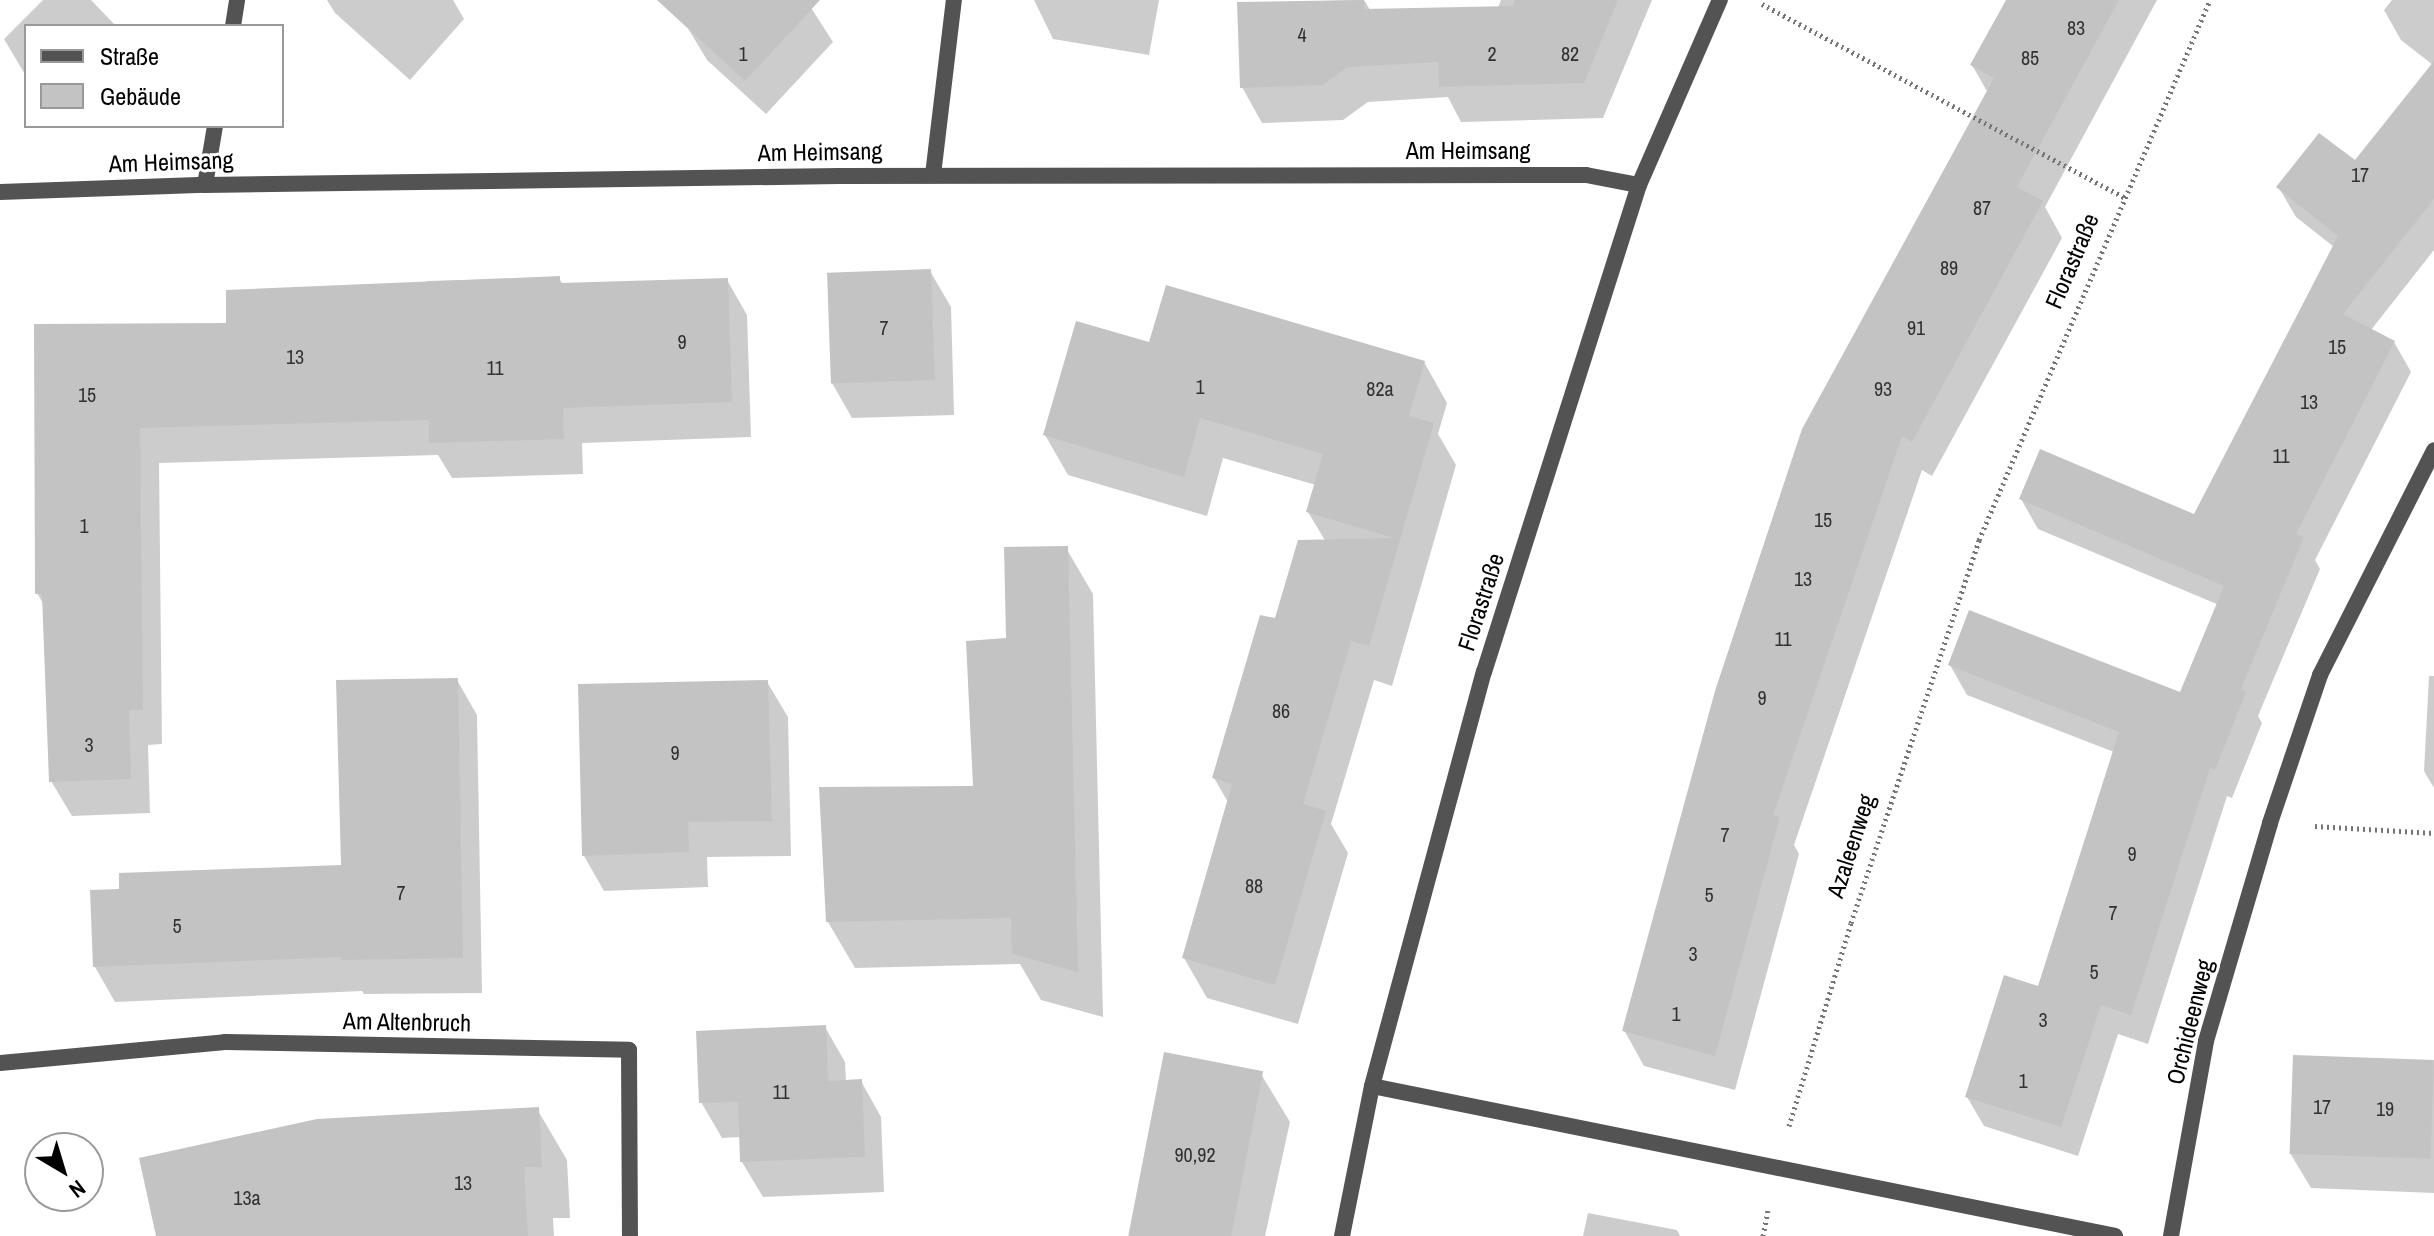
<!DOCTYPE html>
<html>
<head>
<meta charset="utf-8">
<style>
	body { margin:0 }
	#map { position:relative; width:2434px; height:1236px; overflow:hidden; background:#fff; font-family:"Archivo Narrow",sans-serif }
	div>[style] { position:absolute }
	.shadow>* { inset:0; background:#0003 }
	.building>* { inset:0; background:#c3c3c3; transform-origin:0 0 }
	.path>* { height:5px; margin-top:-2.5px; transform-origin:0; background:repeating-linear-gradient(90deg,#757575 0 2px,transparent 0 6px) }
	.minor>* { height:16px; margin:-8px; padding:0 8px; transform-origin:8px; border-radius:8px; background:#535353 }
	span { translate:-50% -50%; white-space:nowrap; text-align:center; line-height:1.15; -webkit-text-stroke:6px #fff; paint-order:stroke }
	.number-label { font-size:20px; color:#313131 }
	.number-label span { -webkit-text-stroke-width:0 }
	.street-label { font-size:24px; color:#000 }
	.legend { position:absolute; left:24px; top:24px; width:260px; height:104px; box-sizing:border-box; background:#fff; border:2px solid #999; margin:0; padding:10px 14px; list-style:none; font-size:24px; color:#000 }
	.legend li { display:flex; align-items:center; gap:16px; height:40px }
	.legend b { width:40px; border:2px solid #999 }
	.north { position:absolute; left:24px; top:1132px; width:80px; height:80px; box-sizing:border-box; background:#fff; border:2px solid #999; border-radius:50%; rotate:142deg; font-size:22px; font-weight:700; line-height:32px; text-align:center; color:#000 }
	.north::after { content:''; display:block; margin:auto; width:28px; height:36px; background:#000; clip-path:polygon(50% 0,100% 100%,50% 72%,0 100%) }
</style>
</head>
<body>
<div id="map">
	<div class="shadow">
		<div style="clip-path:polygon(43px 0,91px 0,116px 26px,26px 26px,26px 76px,4px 39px)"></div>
		<div style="clip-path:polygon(327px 0,453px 0,464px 19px,410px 80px,335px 13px)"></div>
		<div style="clip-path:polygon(709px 0,806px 0,833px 42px,766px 114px,707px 60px,686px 25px)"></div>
		<div style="clip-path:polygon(1034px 0,1159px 0,1149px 55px,1053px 39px)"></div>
		<div style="clip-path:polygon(1364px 0,1370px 10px,1498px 8px,1501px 0,1652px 0,1603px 118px,1461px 122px,1448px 97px,1368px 102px,1343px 120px,1262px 123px,1242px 87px,1239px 3px)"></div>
		<div style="clip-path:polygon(2008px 0,2157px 0,2045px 207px,2062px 238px,1932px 476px,1922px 470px,1794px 845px,1799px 854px,1735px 1090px,1644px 1066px,1624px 1030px,1988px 93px,1972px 65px)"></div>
		<div style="clip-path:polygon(2392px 0,2434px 0,2434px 250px,2371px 330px,2394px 342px,2411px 372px,2315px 560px,2320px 569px,2258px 716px,2262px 723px,2232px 798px,2227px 796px,2148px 1044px,2118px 1034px,2078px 1156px,1984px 1126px,1967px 1097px,2039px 988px,2114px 752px,1967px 695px,1950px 665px,2181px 695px,2219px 605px,2038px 529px,2021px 499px,2195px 517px,2334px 247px,2296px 217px,2279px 188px,2355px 163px,2433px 65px,2401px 40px,2384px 10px)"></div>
		<div style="clip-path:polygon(930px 271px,951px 307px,954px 415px,852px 418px,832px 383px)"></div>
		<div style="clip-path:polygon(559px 278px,563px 285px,727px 280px,747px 315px,751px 437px,582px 443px,583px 474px,452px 478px,438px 455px,159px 463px,162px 744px,148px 745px,150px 813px,72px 816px,51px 781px,44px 605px,37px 593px,36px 326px,228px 325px,427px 287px,427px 281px)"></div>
		<div style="clip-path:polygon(1150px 344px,1424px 362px,1447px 403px,1438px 434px,1456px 465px,1392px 686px,1374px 680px,1331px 824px,1348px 853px,1298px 1024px,1207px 998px,1184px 958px,1229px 804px,1214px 778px,1277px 621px,1326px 542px,1308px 512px,1316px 485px,1223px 458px,1207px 516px,1068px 475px,1045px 435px)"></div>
		<div style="clip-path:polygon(1066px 548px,1093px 594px,1103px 1017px,1041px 1000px,1020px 964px,855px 968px,828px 922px,975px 788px,1008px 640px)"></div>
		<div style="clip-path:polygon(2429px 676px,2434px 676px,2434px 788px,2424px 771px)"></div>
		<div style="clip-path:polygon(457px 680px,477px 715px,482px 993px,364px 994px,362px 991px,115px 1002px,95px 967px,121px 891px,343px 867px)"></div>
		<div style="clip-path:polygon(767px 682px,788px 717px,791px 856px,707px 857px,708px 887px,604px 891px,584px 856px)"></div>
		<div style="clip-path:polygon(825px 1027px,845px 1062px,846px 1082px,861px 1081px,881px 1117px,884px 1192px,763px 1197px,742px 1162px,741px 1137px,722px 1138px,701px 1102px)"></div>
		<div style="clip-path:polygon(2434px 1063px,2434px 1193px,2311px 1188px,2290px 1153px)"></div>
		<div style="clip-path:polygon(1261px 1074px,1290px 1122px,1265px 1236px,1129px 1236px)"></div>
		<div style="clip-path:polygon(537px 1109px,567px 1160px,570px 1218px,553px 1218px,554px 1236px,158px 1236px)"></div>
		<div style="clip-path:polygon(1588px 1213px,1677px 1230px,1680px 1236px,1583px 1236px)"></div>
	</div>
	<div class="building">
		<div style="clip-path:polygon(657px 0,820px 0,745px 81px)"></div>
		<div style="clip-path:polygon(1364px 0,1364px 9px,1513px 6px,1515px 0,1618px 0,1584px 83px,1439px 87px,1438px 62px,1348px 67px,1323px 85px,1240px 88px,1237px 2px)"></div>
		<div style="clip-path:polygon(2006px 0,2119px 0,2017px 187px,2043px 201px,1912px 442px,1902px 436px,1773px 815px,1780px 817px,1715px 1056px,1622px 1031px,1715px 691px,1802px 429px,1994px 78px,1970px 65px)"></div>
		<div style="clip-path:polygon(2434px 61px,2434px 199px,2343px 314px,2395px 341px,2296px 534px,2304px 537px,2241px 689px,2246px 692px,2215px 770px,2210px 768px,2131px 1015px,2101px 1005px,2061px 1127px,1965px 1097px,2004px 975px,2038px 986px,2119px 732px,1948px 665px,1969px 610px,2180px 692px,2224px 586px,2019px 499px,2040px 449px,2194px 514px,2338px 236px,2276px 187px,2319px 133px,2355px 160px)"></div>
		<div style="left:931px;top:269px;width:111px;height:104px;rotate:88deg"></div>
		<div style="clip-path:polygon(560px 276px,560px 283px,728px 278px,732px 402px,563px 408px,564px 439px,429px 443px,429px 420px,140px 428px,143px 710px,129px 710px,131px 779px,49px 782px,42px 594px,35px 594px,34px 324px,226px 323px,226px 290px)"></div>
		<div style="clip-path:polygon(1166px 285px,1425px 361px,1409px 416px,1434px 423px,1369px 646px,1351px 641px,1303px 804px,1326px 811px,1275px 985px,1182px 958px,1232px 784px,1212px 778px,1260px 615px,1275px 618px,1298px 540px,1394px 538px,1306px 512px,1323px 454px,1200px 418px,1184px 477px,1043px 435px,1076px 321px,1149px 342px)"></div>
		<div style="clip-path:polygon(1068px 546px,1078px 972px,1012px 954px,1011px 918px,826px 922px,819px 787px,973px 786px,966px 641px,1006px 638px,1004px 547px)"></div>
		<div style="clip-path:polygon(458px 678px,463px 958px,341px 960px,341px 957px,93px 967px,90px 890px,119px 889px,119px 873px,341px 865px,336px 680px)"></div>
		<div style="clip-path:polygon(768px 680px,772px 821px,688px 822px,689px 852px,582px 856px,578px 684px)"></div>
		<div style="clip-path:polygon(826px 1025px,828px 1081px,862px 1079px,865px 1157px,740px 1162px,738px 1102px,699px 1103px,696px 1031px)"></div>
		<div style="left:1164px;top:1052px;width:101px;height:188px;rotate:11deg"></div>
		<div style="left:2293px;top:1055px;width:141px;height:99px;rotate:2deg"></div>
		<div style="clip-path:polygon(539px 1107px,542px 1167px,524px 1167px,528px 1236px,156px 1236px,139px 1158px,317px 1119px)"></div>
	</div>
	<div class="path">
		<div style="left:1762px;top:4px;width:412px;rotate:28.1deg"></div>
		<div style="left:2315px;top:826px;width:119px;rotate:3.4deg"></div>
		<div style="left:1789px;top:1126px;width:212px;rotate:-73deg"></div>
		<div style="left:1851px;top:923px;width:404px;rotate:-71.5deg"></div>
		<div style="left:1979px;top:540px;width:587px;rotate:-66.84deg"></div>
		<div style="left:1763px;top:1236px;width:26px;rotate:-79deg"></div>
	</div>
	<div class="minor">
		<div style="left:233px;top:26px;width:26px;rotate:-81deg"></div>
		<div style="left:933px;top:175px;width:176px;rotate:-83.2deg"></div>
		<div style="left:205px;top:185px;width:60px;rotate:-80.4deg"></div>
		<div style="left:0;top:192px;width:205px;rotate:-2deg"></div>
		<div style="left:205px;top:185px;width:634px;rotate:-0.81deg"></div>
		<div style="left:839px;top:176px;width:747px;rotate:-0.08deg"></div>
		<div style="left:1586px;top:175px;width:54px;rotate:10.7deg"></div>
		<div style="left:0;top:1063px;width:226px;rotate:-5.3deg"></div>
		<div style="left:225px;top:1042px;width:404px;rotate:1.1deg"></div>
		<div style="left:629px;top:1050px;width:186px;rotate:89.7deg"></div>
		<div style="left:1372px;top:1086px;width:758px;rotate:11.41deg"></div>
		<div style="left:1342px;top:1236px;width:153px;rotate:-78.7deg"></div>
		<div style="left:1372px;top:1086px;width:429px;rotate:-74.9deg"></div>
		<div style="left:1484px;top:672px;width:511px;rotate:-72.35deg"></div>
		<div style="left:1639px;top:185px;width:202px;rotate:-66.4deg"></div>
		<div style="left:2171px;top:1236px;width:198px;rotate:-79.8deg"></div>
		<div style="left:2206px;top:1041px;width:227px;rotate:-73.6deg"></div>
		<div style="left:2270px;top:823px;width:156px;rotate:-71.3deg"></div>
		<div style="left:2320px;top:675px;width:252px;rotate:-63.1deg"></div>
	</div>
	<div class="number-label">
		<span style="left:2076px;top:27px">83</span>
		<span style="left:1302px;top:34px">4</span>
		<span style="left:743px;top:53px">1</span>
		<span style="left:1492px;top:53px">2</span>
		<span style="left:1570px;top:53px">82</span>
		<span style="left:2030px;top:57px">85</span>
		<span style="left:2360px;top:174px">17</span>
		<span style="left:1982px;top:207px">87</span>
		<span style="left:1949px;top:267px">89</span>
		<span style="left:884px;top:327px">7</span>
		<span style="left:1916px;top:327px">91</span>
		<span style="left:682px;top:341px">9</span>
		<span style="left:2337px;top:346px">15</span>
		<span style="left:295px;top:356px">13</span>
		<span style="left:495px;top:367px">11</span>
		<span style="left:1200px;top:386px">1</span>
		<span style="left:1380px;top:388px">82a</span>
		<span style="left:1883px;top:388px">93</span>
		<span style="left:87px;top:394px">15</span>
		<span style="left:2309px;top:401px">13</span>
		<span style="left:2281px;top:455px">11</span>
		<span style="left:1823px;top:519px">15</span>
		<span style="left:84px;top:525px">1</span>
		<span style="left:1803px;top:578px">13</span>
		<span style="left:1783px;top:638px">11</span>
		<span style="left:1762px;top:697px">9</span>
		<span style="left:1281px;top:710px">86</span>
		<span style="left:89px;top:744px">3</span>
		<span style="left:675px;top:752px">9</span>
		<span style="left:1725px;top:834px">7</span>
		<span style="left:2132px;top:853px">9</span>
		<span style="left:1254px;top:885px">88</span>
		<span style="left:401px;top:892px">7</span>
		<span style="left:1709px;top:894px">5</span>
		<span style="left:2113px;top:912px">7</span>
		<span style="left:177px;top:925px">5</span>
		<span style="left:1693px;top:953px">3</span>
		<span style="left:2094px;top:971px">5</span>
		<span style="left:1676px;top:1013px">1</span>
		<span style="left:2043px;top:1019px">3</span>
		<span style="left:2023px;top:1080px">1</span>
		<span style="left:781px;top:1091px">11</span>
		<span style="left:2322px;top:1106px">17</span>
		<span style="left:2385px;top:1108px">19</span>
		<span style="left:1195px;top:1154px">90,92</span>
		<span style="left:463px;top:1182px">13</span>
		<span style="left:247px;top:1197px">13a</span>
	</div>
	<div class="street-label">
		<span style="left:1468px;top:151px">Am Heimsang</span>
		<span style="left:820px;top:152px;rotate:-1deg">Am Heimsang</span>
		<span style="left:171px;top:162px;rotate:-2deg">Am Heimsang</span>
		<span style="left:2072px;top:261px;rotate:-67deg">Florastraße</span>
		<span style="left:1481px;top:602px;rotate:-72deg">Florastraße</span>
		<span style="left:1851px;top:846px;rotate:-72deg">Azaleenweg</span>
		<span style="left:407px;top:1022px;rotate:1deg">Am Altenbruch</span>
		<span style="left:2190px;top:1022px;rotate:-76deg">Orchideenweg</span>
	</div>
	<ul class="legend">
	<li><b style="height:10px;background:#535353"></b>Straße</li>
	<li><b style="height:22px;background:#c3c3c3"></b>Gebäude</li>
	</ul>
	<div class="north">N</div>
</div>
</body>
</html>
